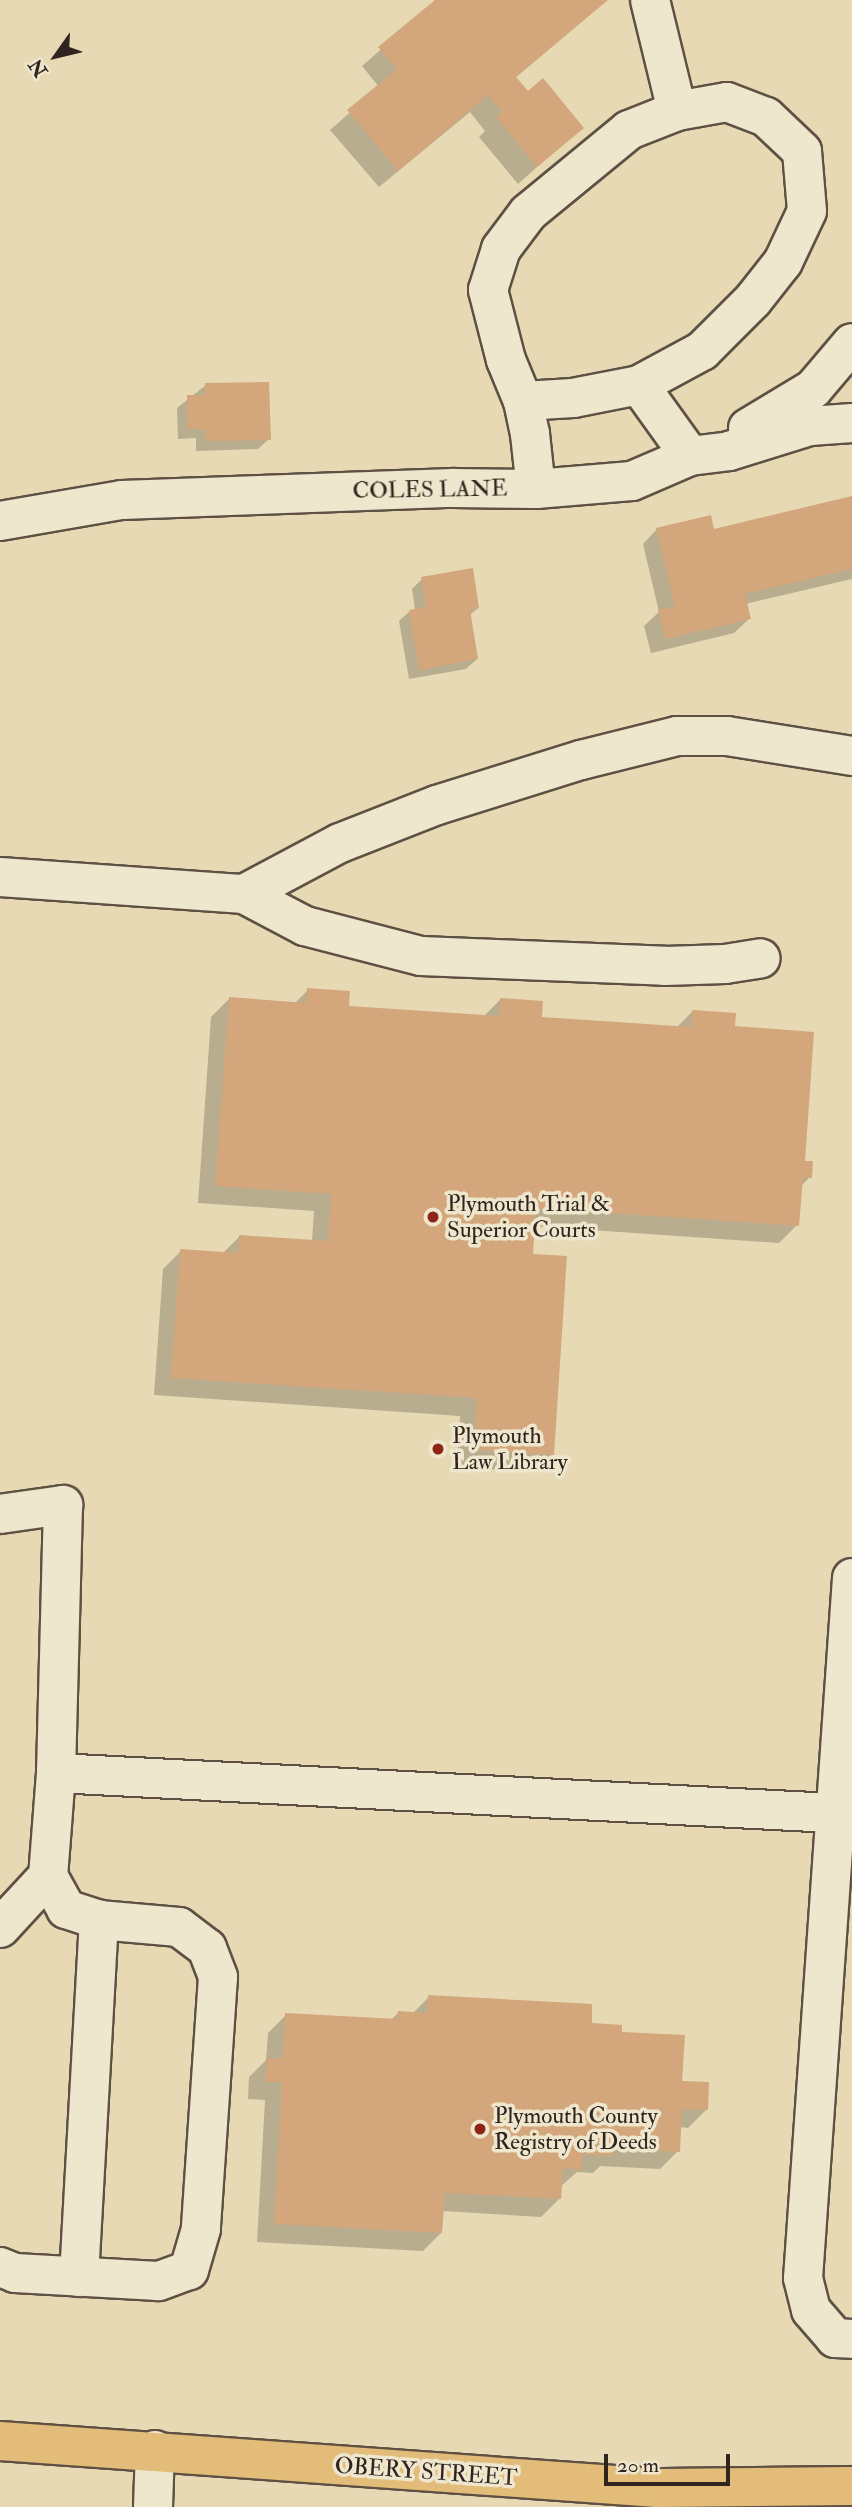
<!DOCTYPE html>
<html>
<head>
<meta charset="utf-8">
<style>
	body { margin:0 }
	#map { position:relative; width:852px; height:2507px; overflow:hidden; background:#e6d9b3; font-family:"IM FELL Double Pica",serif }
	div>[style] { position:absolute }
	.shadow>* { inset:0; background:#0003 }
	.building>* { inset:0; background:#d3a67c }
	.roads { filter:drop-shadow(2px 0 #5e5144) drop-shadow(-2px 0 #5e5144) drop-shadow(0 2px #5e5144) drop-shadow(0 -2px #5e5144) }
	.minor>* { height:38px; margin:-19px; padding:0 19px; transform-origin:19px; border-radius:19px; background:#efe6ce }
	.major>* { height:38px; margin:-19px; padding:0 19px; transform-origin:19px; border-radius:19px; background:#e3bc7a }
	.dots>* { width:19px; height:19px; translate:-50% -50%; box-sizing:border-box; border:4px solid #efe6ce; border-radius:50% }
	span { translate:-50% -50%; white-space:nowrap; text-align:center; line-height:1.15; -webkit-text-stroke:7px #efe6ce; paint-order:stroke }
	.street-label { font-size:23px; color:#30241f }
	.poi-label { font-size:23px; color:#30241f }
	.left { translate:0 -50%; text-align:left }
	.north { position:absolute; left:21px; top:21px; width:70px; height:70px; -webkit-text-stroke:5px #efe6ce; paint-order:stroke; rotate:236deg; font-size:19px; font-weight:700; line-height:28px; text-align:center; color:#30241f }
	.north::after { content:''; display:block; margin:auto; width:24px; height:32px; background:#30241f; clip-path:polygon(50% 0,100% 100%,50% 72%,0 100%) }
	.scale { position:absolute; left:604px; top:2454px; width:126px; height:32px; box-sizing:border-box; border:4px solid #30241f; border-top:0; padding-left:9px; font-size:21px; line-height:24px; white-space:nowrap; color:#30241f; -webkit-text-stroke:5px #efe6ce; paint-order:stroke }
</style>
</head>
<body>
<div id="map">
	<div class="shadow">
		<div style="clip-path:polygon(438px 0,607px 0,515px 78px,528px 93px,582px 127px,518px 184px,479px 137px,485px 131px,470px 112px,379px 187px,330px 130px,379px 87px,362px 66px)"></div>
		<div style="clip-path:polygon(206px 385px,269px 439px,258px 449px,196px 451px,196px 438px,178px 439px,177px 408px)"></div>
		<div style="clip-path:polygon(852px 498px,852px 579px,745px 604px,749px 619px,734px 633px,651px 653px,644px 626px,659px 612px,643px 544px,657px 529px,713px 531px)"></div>
		<div style="clip-path:polygon(422px 579px,478px 608px,469px 616px,477px 659px,466px 669px,409px 679px,399px 621px,410px 611px,415px 610px,412px 589px)"></div>
		<div style="clip-path:polygon(308px 990px,347px 1008px,483px 1017px,500px 1000px,540px 1019px,676px 1028px,692px 1012px,733px 1028px,810px 1177px,800px 1187px,797px 1225px,779px 1243px,533px 1226px,531px 1256px,552px 1454px,534px 1472px,457px 1467px,460px 1416px,154px 1395px,163px 1269px,181px 1251px,222px 1254px,240px 1236px,312px 1241px,314px 1211px,198px 1203px,211px 1017px,229px 999px,294px 1004px)"></div>
		<div style="clip-path:polygon(429px 1997px,590px 2025px,620px 2034px,680px 2083px,706px 2110px,688px 2128px,680px 2127px,678px 2151px,660px 2169px,600px 2166px,593px 2173px,577px 2172px,560px 2187px,559px 2199px,541px 2217px,442px 2211px,441px 2233px,423px 2251px,257px 2242px,265px 2100px,248px 2099px,249px 2077px,266px 2060px,268px 2033px,286px 2015px,391px 2020px,398px 2013px,412px 2014px)"></div>
	</div>
	<div class="building">
		<div style="clip-path:polygon(435px 0,608px 0,516px 77px,528px 91px,543px 78px,584px 128px,537px 167px,496px 117px,502px 112px,488px 95px,398px 171px,347px 110px,397px 69px,378px 47px)"></div>
		<div style="clip-path:polygon(269px 382px,271px 440px,206px 441px,205px 429px,188px 429px,187px 395px,205px 395px,205px 383px)"></div>
		<div style="clip-path:polygon(852px 496px,852px 569px,745px 594px,751px 619px,665px 639px,658px 610px,675px 606px,656px 528px,711px 515px,714px 529px)"></div>
		<div style="clip-path:polygon(473px 568px,479px 608px,470px 610px,478px 659px,419px 670px,409px 610px,426px 607px,421px 577px)"></div>
		<div style="clip-path:polygon(307px 988px,350px 991px,349px 1006px,499px 1016px,500px 998px,543px 1001px,542px 1017px,691px 1027px,692px 1010px,736px 1013px,735px 1026px,814px 1032px,805px 1161px,813px 1161px,812px 1178px,803px 1177px,799px 1226px,536px 1208px,533px 1254px,567px 1256px,554px 1455px,474px 1450px,477px 1398px,171px 1378px,180px 1249px,238px 1253px,239px 1235px,328px 1241px,331px 1194px,215px 1186px,229px 997px,306px 1003px)"></div>
		<div style="clip-path:polygon(428px 1995px,592px 2004px,592px 2023px,622px 2025px,622px 2032px,685px 2035px,682px 2081px,709px 2082px,708px 2110px,682px 2109px,680px 2152px,613px 2148px,613px 2156px,582px 2154px,582px 2170px,563px 2168px,561px 2199px,445px 2193px,442px 2233px,274px 2224px,282px 2082px,265px 2082px,267px 2058px,283px 2058px,285px 2013px,397px 2019px,398px 2011px,427px 2013px)"></div>
	</div>
	<div class="roads">
		<div class="minor">
			<div style="left:650px;top:0;width:114px;rotate:76.3deg"></div>
			<div style="left:639px;top:385px;width:87px;rotate:54.3deg"></div>
			<div style="left:523px;top:401px;width:50px;rotate:-3.4deg"></div>
			<div style="left:573px;top:398px;width:67px;rotate:-11.1deg"></div>
			<div style="left:639px;top:385px;width:72px;rotate:-28.4deg"></div>
			<div style="left:702px;top:351px;width:72px;rotate:-45deg"></div>
			<div style="left:753px;top:300px;width:48px;rotate:-51.7deg"></div>
			<div style="left:783px;top:262px;width:56px;rotate:-64.8deg"></div>
			<div style="left:807px;top:211px;width:60px;rotate:-94.8deg"></div>
			<div style="left:802px;top:151px;width:50px;rotate:-136.6deg"></div>
			<div style="left:766px;top:117px;width:42px;rotate:-159deg"></div>
			<div style="left:727px;top:102px;width:51px;rotate:169.8deg"></div>
			<div style="left:677px;top:111px;width:52px;rotate:158.4deg"></div>
			<div style="left:629px;top:130px;width:131px;rotate:140.6deg"></div>
			<div style="left:528px;top:213px;width:45px;rotate:126.9deg"></div>
			<div style="left:501px;top:249px;width:43px;rotate:107.6deg"></div>
			<div style="left:488px;top:290px;width:72px;rotate:75.6deg"></div>
			<div style="left:506px;top:360px;width:44px;rotate:67.5deg"></div>
			<div style="left:523px;top:401px;width:34px;rotate:78deg"></div>
			<div style="left:530px;top:434px;width:55px;rotate:83.8deg"></div>
			<div style="left:748px;top:428px;width:76px;rotate:-31deg"></div>
			<div style="left:813px;top:389px;width:60px;rotate:-49.7deg"></div>
			<div style="left:0;top:521px;width:124px;rotate:-9.8deg"></div>
			<div style="left:122px;top:500px;width:331px;rotate:-2.1deg"></div>
			<div style="left:453px;top:488px;width:83px;rotate:0.7deg"></div>
			<div style="left:536px;top:489px;width:96px;rotate:-4.8deg"></div>
			<div style="left:632px;top:481px;width:63px;rotate:-23.3deg"></div>
			<div style="left:690px;top:456px;width:39px;rotate:-7deg"></div>
			<div style="left:729px;top:451px;width:85px;rotate:-17.2deg"></div>
			<div style="left:810px;top:426px;width:42px;rotate:-4.1deg"></div>
			<div style="left:0;top:877px;width:245px;rotate:4deg"></div>
			<div style="left:244px;top:894px;width:69px;rotate:27.7deg"></div>
			<div style="left:305px;top:926px;width:120px;rotate:14.5deg"></div>
			<div style="left:421px;top:956px;width:244px;rotate:2.3deg"></div>
			<div style="left:665px;top:966px;width:60px;rotate:-1.9deg"></div>
			<div style="left:725px;top:964px;width:36px;rotate:-9deg"></div>
			<div style="left:244px;top:894px;width:109px;rotate:-28deg"></div>
			<div style="left:340px;top:843px;width:104px;rotate:-21.4deg"></div>
			<div style="left:437px;top:805px;width:151px;rotate:-17.4deg"></div>
			<div style="left:581px;top:760px;width:99px;rotate:-14deg"></div>
			<div style="left:677px;top:736px;width:50px"></div>
			<div style="left:727px;top:736px;width:127px;rotate:9.1deg"></div>
			<div style="left:0;top:1514px;width:64px;rotate:-8.1deg"></div>
			<div style="left:63px;top:1505px;width:268px;rotate:91.5deg"></div>
			<div style="left:56px;top:1773px;width:103px;rotate:94.4deg"></div>
			<div style="left:48px;top:1876px;width:38px;rotate:61deg"></div>
			<div style="left:66px;top:1909px;width:35px;rotate:18deg"></div>
			<div style="left:99px;top:1920px;width:80px;rotate:5deg"></div>
			<div style="left:179px;top:1927px;width:35px;rotate:37deg"></div>
			<div style="left:207px;top:1948px;width:31px;rotate:69deg"></div>
			<div style="left:218px;top:1977px;width:253px;rotate:93.9deg"></div>
			<div style="left:201px;top:2229px;width:43px;rotate:106.3deg"></div>
			<div style="left:189px;top:2270px;width:33px;rotate:160deg"></div>
			<div style="left:158px;top:2281px;width:143px;rotate:-176.8deg"></div>
			<div style="left:15px;top:2273px;width:16px;rotate:-158deg"></div>
			<div style="left:852px;top:1578px;width:702px;rotate:94deg"></div>
			<div style="left:803px;top:2278px;width:33px;rotate:76deg"></div>
			<div style="left:811px;top:2310px;width:37px;rotate:49deg"></div>
			<div style="left:835px;top:2338px;width:17px;rotate:3deg"></div>
			<div style="left:56px;top:1773px;width:797px;rotate:2.95deg"></div>
			<div style="left:0;top:1928px;width:71px;rotate:-47.3deg"></div>
			<div style="left:79px;top:2277px;width:358px;rotate:-86.8deg"></div>
			<div style="left:153px;top:2507px;width:57px;rotate:-88deg"></div>
		</div>
		<div class="major">
			<div style="left:0;top:2441px;width:659px;rotate:4.09deg"></div>
			<div style="left:657px;top:2488px;width:195px;rotate:-0.6deg"></div>
		</div>
	</div>
	<div class="dots">
		<div style="left:433px;top:1217px;background:#8f2418"></div>
		<div style="left:438px;top:1449px;background:#8f2418"></div>
		<div style="left:480px;top:2129px;background:#8f2418"></div>
	</div>
	<div class="street-label">
		<span style="left:430px;top:490px;rotate:-1deg">COLES LANE</span>
		<span style="left:426px;top:2472px;rotate:4deg">OBERY STREET</span>
	</div>
	<div class="poi-label">
		<span class="left" style="left:447px;top:1217px">Plymouth Trial &amp;<br>Superior Courts</span>
		<span class="left" style="left:452px;top:1449px">Plymouth<br>Law Library</span>
		<span class="left" style="left:494px;top:2129px">Plymouth County<br>Registry of Deeds</span>
	</div>
	<div class="north">N</div>
	<div class="scale">20 m</div>
</div>
</body>
</html>
